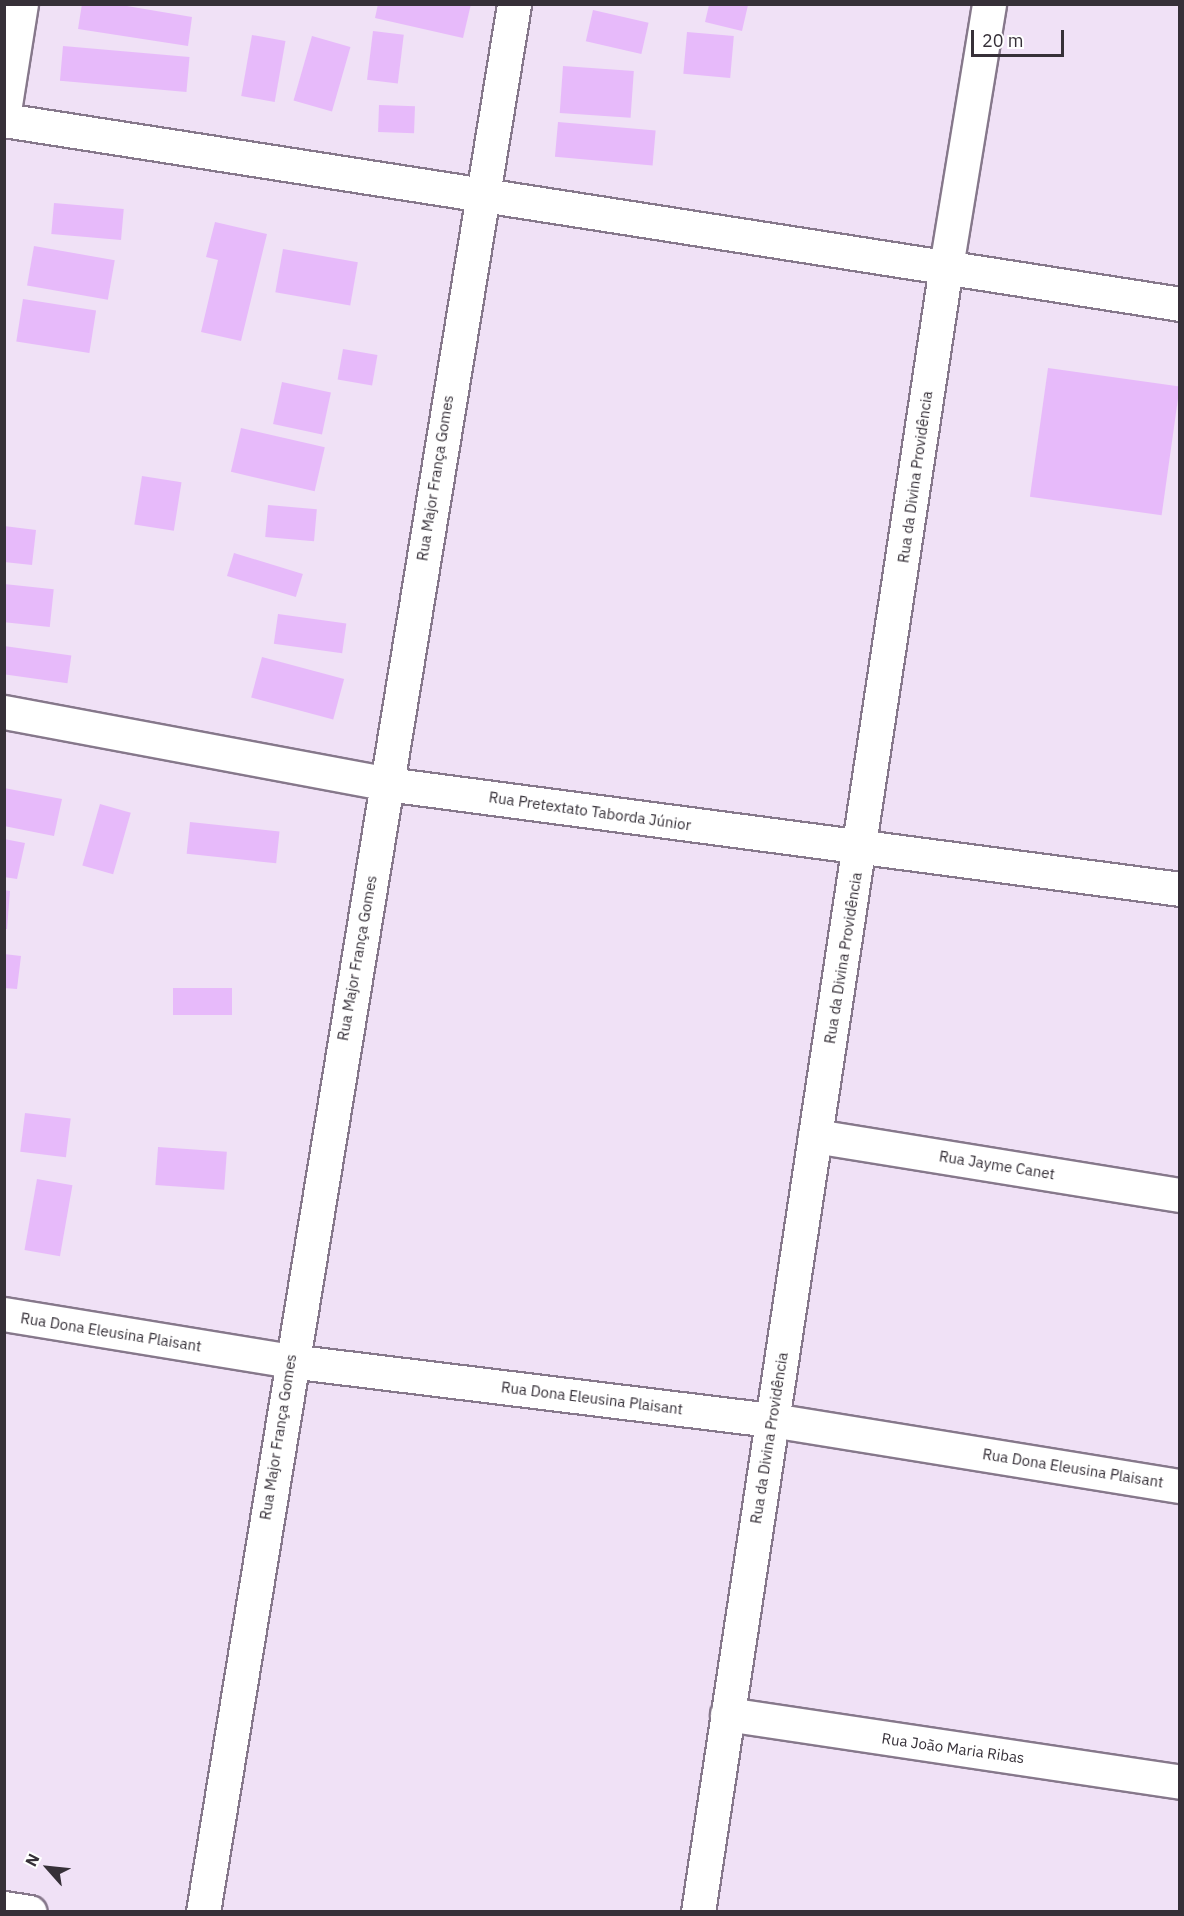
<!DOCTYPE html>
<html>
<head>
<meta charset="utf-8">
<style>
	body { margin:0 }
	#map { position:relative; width:1184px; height:1916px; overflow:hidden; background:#f0e1f6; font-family:"IBM Plex Sans",sans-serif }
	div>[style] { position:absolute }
	.building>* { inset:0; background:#e7bafa; transform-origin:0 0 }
	.roads { filter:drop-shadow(2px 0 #86788b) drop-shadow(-2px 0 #86788b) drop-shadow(0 2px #86788b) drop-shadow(0 -2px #86788b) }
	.minor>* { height:33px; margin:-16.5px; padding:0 16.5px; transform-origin:16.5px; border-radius:16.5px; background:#fff }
	.major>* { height:33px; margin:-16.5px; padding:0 16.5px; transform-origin:16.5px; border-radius:16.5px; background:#fff }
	span { translate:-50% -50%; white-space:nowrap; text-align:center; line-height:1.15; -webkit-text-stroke:5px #fff; paint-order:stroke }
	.street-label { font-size:15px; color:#363038 }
	.frame { position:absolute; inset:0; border:6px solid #363038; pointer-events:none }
	.north { position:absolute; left:18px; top:1838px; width:60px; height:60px; -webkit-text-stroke:4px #fff; paint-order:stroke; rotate:297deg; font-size:16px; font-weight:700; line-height:24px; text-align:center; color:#363038 }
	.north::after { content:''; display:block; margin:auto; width:21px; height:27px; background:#363038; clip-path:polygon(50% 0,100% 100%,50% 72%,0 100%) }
	.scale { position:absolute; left:971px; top:30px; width:93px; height:27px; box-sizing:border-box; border:3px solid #363038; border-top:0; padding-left:8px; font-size:18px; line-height:21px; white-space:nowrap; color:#363038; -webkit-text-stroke:4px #fff; paint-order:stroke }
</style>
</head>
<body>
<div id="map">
	<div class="building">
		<div style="clip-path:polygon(82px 4px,115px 4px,192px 17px,188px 46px,78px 29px)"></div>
		<div style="clip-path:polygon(378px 4px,471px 4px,463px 38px,375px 18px)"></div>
		<div style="clip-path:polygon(709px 5px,748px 5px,742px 31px,705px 22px)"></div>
		<div style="left:593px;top:10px;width:57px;height:32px;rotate:13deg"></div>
		<div style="left:373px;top:31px;width:31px;height:49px;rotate:7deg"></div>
		<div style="left:687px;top:32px;width:47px;height:42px;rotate:5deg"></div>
		<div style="left:252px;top:35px;width:34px;height:62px;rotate:10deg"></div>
		<div style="left:312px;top:36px;width:40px;height:67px;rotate:16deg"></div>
		<div style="left:63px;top:46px;width:127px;height:35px;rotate:5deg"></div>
		<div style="left:563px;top:66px;width:71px;height:47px;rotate:4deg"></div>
		<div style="left:379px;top:105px;width:36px;height:27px;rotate:2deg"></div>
		<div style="left:558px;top:122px;width:98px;height:35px;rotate:5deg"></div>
		<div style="left:54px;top:203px;width:70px;height:31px;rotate:5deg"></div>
		<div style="clip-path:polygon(215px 222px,267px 234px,241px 341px,201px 332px,218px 260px,206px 257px)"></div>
		<div style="left:34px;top:246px;width:82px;height:40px;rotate:10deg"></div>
		<div style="left:283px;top:249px;width:76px;height:44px;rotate:10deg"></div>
		<div style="left:23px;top:299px;width:74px;height:43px;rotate:9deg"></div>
		<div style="left:343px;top:349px;width:35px;height:31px;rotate:10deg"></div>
		<div style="left:1048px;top:368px;width:133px;height:130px;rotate:8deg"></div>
		<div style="left:282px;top:382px;width:50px;height:43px;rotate:12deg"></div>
		<div style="left:241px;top:428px;width:86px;height:45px;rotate:13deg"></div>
		<div style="left:142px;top:476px;width:40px;height:49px;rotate:9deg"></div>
		<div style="left:268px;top:505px;width:49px;height:32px;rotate:5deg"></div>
		<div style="clip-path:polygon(4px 526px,36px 530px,32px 565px,4px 562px)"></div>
		<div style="left:234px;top:553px;width:72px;height:24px;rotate:17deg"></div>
		<div style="left:4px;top:584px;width:50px;height:38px;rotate:6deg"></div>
		<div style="left:278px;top:614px;width:69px;height:30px;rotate:8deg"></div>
		<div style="left:4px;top:646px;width:68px;height:28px;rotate:8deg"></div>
		<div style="left:262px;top:657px;width:85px;height:42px;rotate:15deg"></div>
		<div style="clip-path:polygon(4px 788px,62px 799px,54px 836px,4px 826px)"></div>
		<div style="left:100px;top:804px;width:32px;height:64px;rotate:16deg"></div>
		<div style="left:190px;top:822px;width:90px;height:32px;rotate:6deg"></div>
		<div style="clip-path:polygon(4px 839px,25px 843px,17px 879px,4px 877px)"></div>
		<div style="clip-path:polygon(4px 890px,10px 891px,7px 929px,4px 929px)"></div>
		<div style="clip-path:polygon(4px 954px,21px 956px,17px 989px,4px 988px)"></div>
		<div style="left:173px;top:988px;width:59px;height:27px"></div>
		<div style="left:25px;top:1113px;width:46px;height:39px;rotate:7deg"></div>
		<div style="left:158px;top:1147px;width:69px;height:38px;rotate:4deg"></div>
		<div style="left:37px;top:1179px;width:36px;height:72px;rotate:10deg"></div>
	</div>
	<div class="roads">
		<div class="minor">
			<div style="left:4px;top:111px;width:108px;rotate:-81deg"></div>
			<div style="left:4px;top:120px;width:1190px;rotate:8.89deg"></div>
			<div style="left:4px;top:712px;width:390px;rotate:10.6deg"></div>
			<div style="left:387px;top:784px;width:800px;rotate:7.54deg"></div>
			<div style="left:815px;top:1136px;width:370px;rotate:9.2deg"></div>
			<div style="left:4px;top:1314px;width:290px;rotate:9.3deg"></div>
			<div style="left:290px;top:1361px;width:486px;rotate:7deg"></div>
			<div style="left:772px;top:1420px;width:413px;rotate:9.2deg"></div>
			<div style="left:727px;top:1714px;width:458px;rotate:8.5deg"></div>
			<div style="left:4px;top:1908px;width:26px;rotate:9deg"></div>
			<div style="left:698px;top:1912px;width:1664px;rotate:-81.43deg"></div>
			<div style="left:946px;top:267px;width:266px;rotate:-80.7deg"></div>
		</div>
		<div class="major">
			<div style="left:203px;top:1912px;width:1933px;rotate:-80.74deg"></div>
		</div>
	</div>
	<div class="street-label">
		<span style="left:915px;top:477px;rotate:-82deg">Rua da Divina Providência</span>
		<span style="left:435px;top:478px;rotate:-81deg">Rua Major França Gomes</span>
		<span style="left:590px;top:811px;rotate:8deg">Rua Pretextato Taborda Júnior</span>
		<span style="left:357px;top:958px;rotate:-80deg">Rua Major França Gomes</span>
		<span style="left:843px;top:958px;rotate:-81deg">Rua da Divina Providência</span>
		<span style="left:997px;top:1165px;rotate:9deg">Rua Jayme Canet</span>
		<span style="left:111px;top:1332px;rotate:9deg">Rua Dona Eleusina Plaisant</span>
		<span style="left:592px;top:1398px;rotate:7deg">Rua Dona Eleusina Plaisant</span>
		<span style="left:278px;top:1437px;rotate:-81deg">Rua Major França Gomes</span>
		<span style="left:769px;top:1438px;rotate:-81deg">Rua da Divina Providência</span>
		<span style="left:1073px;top:1468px;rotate:9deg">Rua Dona Eleusina Plaisant</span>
		<span style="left:953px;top:1748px;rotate:8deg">Rua João Maria Ribas</span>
	</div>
	<div class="frame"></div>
	<div class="north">N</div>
	<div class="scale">20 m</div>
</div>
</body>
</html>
